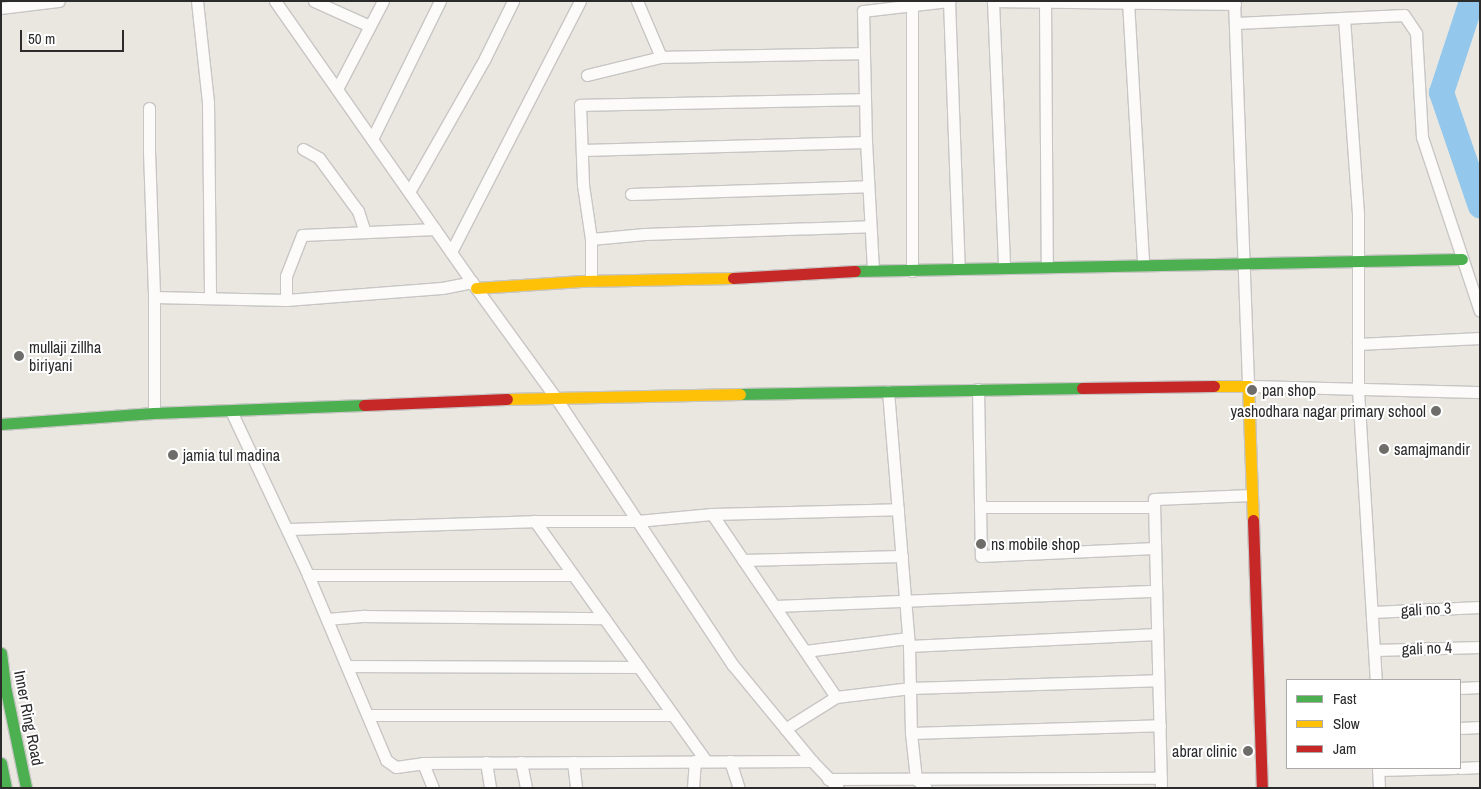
<!DOCTYPE html>
<html>
<head>
<meta charset="utf-8">
<style>
	body { margin:0 }
	#map { position:relative; width:1481px; height:789px; overflow:hidden; background:#eae7e0; font-family:"Archivo Narrow",sans-serif }
	div>[style] { position:absolute }
	.river>* { height:25px; margin:-12.5px; padding:0 12.5px; transform-origin:12.5px; border-radius:12.5px; background:#93c8ec }
	.roads { filter:drop-shadow(1px 0 #c7c6c5) drop-shadow(-1px 0 #c7c6c5) drop-shadow(0 1px #c7c6c5) drop-shadow(0 -1px #c7c6c5) }
	.street>* { height:11px; margin:-5.5px; padding:0 5.5px; transform-origin:5.5px; border-radius:5.5px; background:#fcfbfa }
	.fast>* { height:11px; margin:-5.5px; padding:0 5.5px; transform-origin:5.5px; border-radius:5.5px; background:#4caf50 }
	.slow>* { height:11px; margin:-5.5px; padding:0 5.5px; transform-origin:5.5px; border-radius:5.5px; background:#ffc107 }
	.jam>* { height:11px; margin:-5.5px; padding:0 5.5px; transform-origin:5.5px; border-radius:5.5px; background:#c62828 }
	.dots>* { width:14px; height:14px; translate:-50% -50%; box-sizing:border-box; border:2px solid #fff; border-radius:50% }
	span { translate:-50% -50%; white-space:nowrap; text-align:center; line-height:1.15; -webkit-text-stroke:4px #fff; paint-order:stroke }
	.poi-label { font-size:16px; color:#2b2b2b }
	.left { translate:0 -50%; text-align:left }
	.right { translate:-100% -50%; text-align:right }
	.street-label { font-size:16px; color:#2b2b2b }
	.frame { position:absolute; inset:0; border:2px solid #2b2b2b; pointer-events:none }
	.legend { position:absolute; left:1286px; top:679px; width:175px; height:90px; box-sizing:border-box; background:#fff; border:1px solid #aaa; margin:0; padding:6px 9px; list-style:none; font-size:15px; color:#2b2b2b }
	.legend li { display:flex; align-items:center; gap:10px; height:25px }
	.legend b { width:25px; border:1px solid #aaa }
	.scale { position:absolute; left:20px; top:30px; width:104px; height:22px; box-sizing:border-box; border:2px solid #2b2b2b; border-top:0; padding-left:6px; font-size:15px; line-height:18px; white-space:nowrap; color:#2b2b2b; -webkit-text-stroke:4px #fff; paint-order:stroke }
</style>
</head>
<body>
<div id="map">
	<div class="river">
		<div style="left:1471px;top:1px;width:96px;rotate:108.2deg"></div>
		<div style="left:1441px;top:92px;width:120px;rotate:71.1deg"></div>
	</div>
	<div class="roads">
		<div class="street">
			<div style="left:197px;top:1px;width:102px;rotate:83.8deg"></div>
			<div style="left:208px;top:102px;width:196px;rotate:89.4deg"></div>
			<div style="left:275px;top:1px;width:350px;rotate:55deg"></div>
			<div style="left:476px;top:288px;width:136px;rotate:54deg"></div>
			<div style="left:556px;top:398px;width:319px;rotate:56.5deg"></div>
			<div style="left:732px;top:664px;width:126px;rotate:50.5deg"></div>
			<div style="left:812px;top:761px;width:37px;rotate:46deg"></div>
			<div style="left:314px;top:1px;width:61px;rotate:24.1deg"></div>
			<div style="left:637px;top:1px;width:61px;rotate:66.8deg"></div>
			<div style="left:909px;top:1px;width:7px;rotate:63deg"></div>
			<div style="left:912px;top:7px;width:264px;rotate:90deg"></div>
			<div style="left:949px;top:1px;width:268px;rotate:87.9deg"></div>
			<div style="left:993px;top:1px;width:267px;rotate:87.6deg"></div>
			<div style="left:993px;top:1px;width:242px;rotate:0.7deg"></div>
			<div style="left:1128px;top:1px;width:264px;rotate:86.7deg"></div>
			<div style="left:1234px;top:1px;width:385px;rotate:87.9deg"></div>
			<div style="left:1248px;top:386px;width:232px;rotate:1.5deg"></div>
			<div style="left:1045px;top:3px;width:264px;rotate:89.6deg"></div>
			<div style="left:1px;top:8px;width:58px;rotate:-6.9deg"></div>
			<div style="left:1344px;top:18px;width:197px;rotate:85.9deg"></div>
			<div style="left:1358px;top:215px;width:174px;rotate:90deg"></div>
			<div style="left:1358px;top:389px;width:292px;rotate:86.5deg"></div>
			<div style="left:1236px;top:23px;width:168px;rotate:-2.7deg"></div>
			<div style="left:1404px;top:15px;width:22px;rotate:56deg"></div>
			<div style="left:1416px;top:33px;width:104px;rotate:86.7deg"></div>
			<div style="left:1422px;top:137px;width:183px;rotate:71.6deg"></div>
			<div style="left:587px;top:75px;width:76px;rotate:-13.7deg"></div>
			<div style="left:661px;top:57px;width:203px;rotate:-1.1deg"></div>
			<div style="left:337px;top:89px;width:99px;rotate:-62.4deg"></div>
			<div style="left:149px;top:108px;width:43px;rotate:90deg"></div>
			<div style="left:149px;top:151px;width:146px;rotate:88deg"></div>
			<div style="left:372px;top:139px;width:154px;rotate:-63.8deg"></div>
			<div style="left:303px;top:149px;width:18px;rotate:29deg"></div>
			<div style="left:319px;top:158px;width:66px;rotate:53.7deg"></div>
			<div style="left:358px;top:211px;width:22px;rotate:72deg"></div>
			<div style="left:583px;top:150px;width:283px;rotate:-1.6deg"></div>
			<div style="left:409px;top:192px;width:154px;rotate:-60.4deg"></div>
			<div style="left:485px;top:58px;width:64px;rotate:-63.8deg"></div>
			<div style="left:631px;top:194px;width:237px;rotate:-1.9deg"></div>
			<div style="left:591px;top:239px;width:55px;rotate:-98.4deg"></div>
			<div style="left:583px;top:185px;width:80px;rotate:-92.1deg"></div>
			<div style="left:580px;top:105px;width:285px;rotate:-1.2deg"></div>
			<div style="left:451px;top:252px;width:282px;rotate:-62.8deg"></div>
			<div style="left:873px;top:270px;width:128px;rotate:-93.1deg"></div>
			<div style="left:866px;top:142px;width:131px;rotate:-91.3deg"></div>
			<div style="left:863px;top:11px;width:87px;rotate:-6.6deg"></div>
			<div style="left:591px;top:281px;width:42px;rotate:-90deg"></div>
			<div style="left:591px;top:239px;width:54px;rotate:-5.3deg"></div>
			<div style="left:645px;top:234px;width:225px;rotate:-2deg"></div>
			<div style="left:286px;top:300px;width:24px;rotate:-90deg"></div>
			<div style="left:286px;top:276px;width:44px;rotate:-68.7deg"></div>
			<div style="left:302px;top:235px;width:133px;rotate:-2.6deg"></div>
			<div style="left:1358px;top:344px;width:122px;rotate:-2.8deg"></div>
			<div style="left:978px;top:389px;width:167px;rotate:89deg"></div>
			<div style="left:981px;top:556px;width:174px;rotate:-2.6deg"></div>
			<div style="left:888px;top:391px;width:256px;rotate:85.3deg"></div>
			<div style="left:909px;top:646px;width:87px;rotate:88.7deg"></div>
			<div style="left:911px;top:733px;width:46px;rotate:83.8deg"></div>
			<div style="left:916px;top:779px;width:13px;rotate:42deg"></div>
			<div style="left:231px;top:411px;width:181px;rotate:64.8deg"></div>
			<div style="left:308px;top:575px;width:201px;rotate:67.1deg"></div>
			<div style="left:386px;top:760px;width:12px;rotate:35deg"></div>
			<div style="left:396px;top:767px;width:27px;rotate:-8deg"></div>
			<div style="left:154px;top:413px;width:116px;rotate:-90deg"></div>
			<div style="left:154px;top:297px;width:132px;rotate:1.3deg"></div>
			<div style="left:286px;top:300px;width:156px;rotate:-4.4deg"></div>
			<div style="left:442px;top:288px;width:31px;rotate:-11deg"></div>
			<div style="left:980px;top:507px;width:174px"></div>
			<div style="left:712px;top:514px;width:186px;rotate:-1.5deg"></div>
			<div style="left:287px;top:529px;width:248px;rotate:-1.8deg"></div>
			<div style="left:743px;top:560px;width:159px;rotate:-1.4deg"></div>
			<div style="left:308px;top:575px;width:265px"></div>
			<div style="left:775px;top:606px;width:381px;rotate:-2.3deg"></div>
			<div style="left:1372px;top:612px;width:108px;rotate:-2.7deg"></div>
			<div style="left:327px;top:619px;width:38px;rotate:-5deg"></div>
			<div style="left:365px;top:616px;width:239px;rotate:0.5deg"></div>
			<div style="left:909px;top:646px;width:248px;rotate:-2.8deg"></div>
			<div style="left:1374px;top:650px;width:106px;rotate:-1.6deg"></div>
			<div style="left:805px;top:651px;width:104px;rotate:-7.2deg"></div>
			<div style="left:347px;top:666px;width:292px;rotate:0.2deg"></div>
			<div style="left:1460px;top:688px;width:20px;rotate:-3deg"></div>
			<div style="left:836px;top:697px;width:75px;rotate:-6.9deg"></div>
			<div style="left:910px;top:688px;width:248px;rotate:-1.8deg"></div>
			<div style="left:368px;top:715px;width:305px"></div>
			<div style="left:1460px;top:728px;width:20px;rotate:-3deg"></div>
			<div style="left:911px;top:733px;width:249px;rotate:-1.8deg"></div>
			<div style="left:706px;top:761px;width:295px;rotate:-125.5deg"></div>
			<div style="left:535px;top:521px;width:102px"></div>
			<div style="left:637px;top:521px;width:75px;rotate:-5.3deg"></div>
			<div style="left:712px;top:514px;width:221px;rotate:55.9deg"></div>
			<div style="left:836px;top:697px;width:60px;rotate:147.9deg"></div>
			<div style="left:730px;top:761px;width:28px;rotate:72deg"></div>
			<div style="left:486px;top:762px;width:26px;rotate:81deg"></div>
			<div style="left:521px;top:762px;width:26px;rotate:79deg"></div>
			<div style="left:573px;top:762px;width:26px;rotate:83deg"></div>
			<div style="left:1378px;top:768px;width:20px;rotate:87deg"></div>
			<div style="left:1460px;top:768px;width:20px;rotate:-3deg"></div>
			<div style="left:1378px;top:770px;width:77px;rotate:-1.5deg"></div>
			<div style="left:828px;top:779px;width:333px;rotate:-0.2deg"></div>
			<div style="left:433px;top:788px;width:27px;rotate:-112deg"></div>
			<div style="left:423px;top:763px;width:389px;rotate:-0.3deg"></div>
			<div style="left:693px;top:788px;width:27px;rotate:-86deg"></div>
			<div style="left:1161px;top:788px;width:289px;rotate:-91.4deg"></div>
			<div style="left:1154px;top:499px;width:98px;rotate:-2.3deg"></div>
		</div>
		<div class="fast">
			<div style="left:855px;top:271px;width:607px;rotate:-1.13deg"></div>
			<div style="left:740px;top:394px;width:342px;rotate:-1deg"></div>
			<div style="left:1px;top:424px;width:153px;rotate:-4.1deg"></div>
			<div style="left:154px;top:413px;width:210px;rotate:-2.2deg"></div>
			<div style="left:1px;top:653px;width:38px;rotate:83deg"></div>
			<div style="left:6px;top:691px;width:99px;rotate:78.3deg"></div>
			<div style="left:1px;top:763px;width:25px;rotate:79deg"></div>
		</div>
		<div class="slow">
			<div style="left:476px;top:288px;width:106px;rotate:-3.8deg"></div>
			<div style="left:582px;top:281px;width:151px;rotate:-1.1deg"></div>
			<div style="left:1214px;top:386px;width:34px"></div>
			<div style="left:1248px;top:386px;width:134px;rotate:87.9deg"></div>
			<div style="left:507px;top:399px;width:233px;rotate:-1.2deg"></div>
		</div>
		<div class="jam">
			<div style="left:733px;top:278px;width:122px;rotate:-3.3deg"></div>
			<div style="left:1082px;top:388px;width:132px;rotate:-0.9deg"></div>
			<div style="left:364px;top:405px;width:143px;rotate:-2.4deg"></div>
			<div style="left:1253px;top:520px;width:268px;rotate:88.1deg"></div>
		</div>
	</div>
	<div class="dots">
		<div style="left:19px;top:356px;background:#6e6d6a"></div>
		<div style="left:1252px;top:390px;background:#6e6d6a"></div>
		<div style="left:1436px;top:411px;background:#6e6d6a"></div>
		<div style="left:1384px;top:449px;background:#6e6d6a"></div>
		<div style="left:173px;top:455px;background:#6e6d6a"></div>
		<div style="left:981px;top:544px;background:#6e6d6a"></div>
		<div style="left:1248px;top:751px;background:#6e6d6a"></div>
	</div>
	<div class="poi-label">
		<span class="left" style="left:29px;top:356px">mullaji zillha<br>biriyani</span>
		<span class="left" style="left:1262px;top:390px">pan shop</span>
		<span class="right" style="left:1426px;top:411px">yashodhara nagar primary school</span>
		<span class="left" style="left:1394px;top:449px">samajmandir</span>
		<span class="left" style="left:183px;top:455px">jamia tul madina</span>
		<span class="left" style="left:991px;top:544px">ns mobile shop</span>
		<span class="right" style="left:1237px;top:751px">abrar clinic</span>
	</div>
	<div class="street-label">
		<span style="left:1426px;top:609px;rotate:-3deg">gali no 3</span>
		<span style="left:1427px;top:648px;rotate:-2deg">gali no 4</span>
		<span style="left:29px;top:718px;rotate:79deg">Inner Ring Road</span>
	</div>
	<div class="frame"></div>
	<ul class="legend">
	<li><b style="height:6px;background:#4caf50"></b>Fast</li>
	<li><b style="height:6px;background:#ffc107"></b>Slow</li>
	<li><b style="height:6px;background:#c62828"></b>Jam</li>
	</ul>
	<div class="scale">50 m</div>
</div>
</body>
</html>
